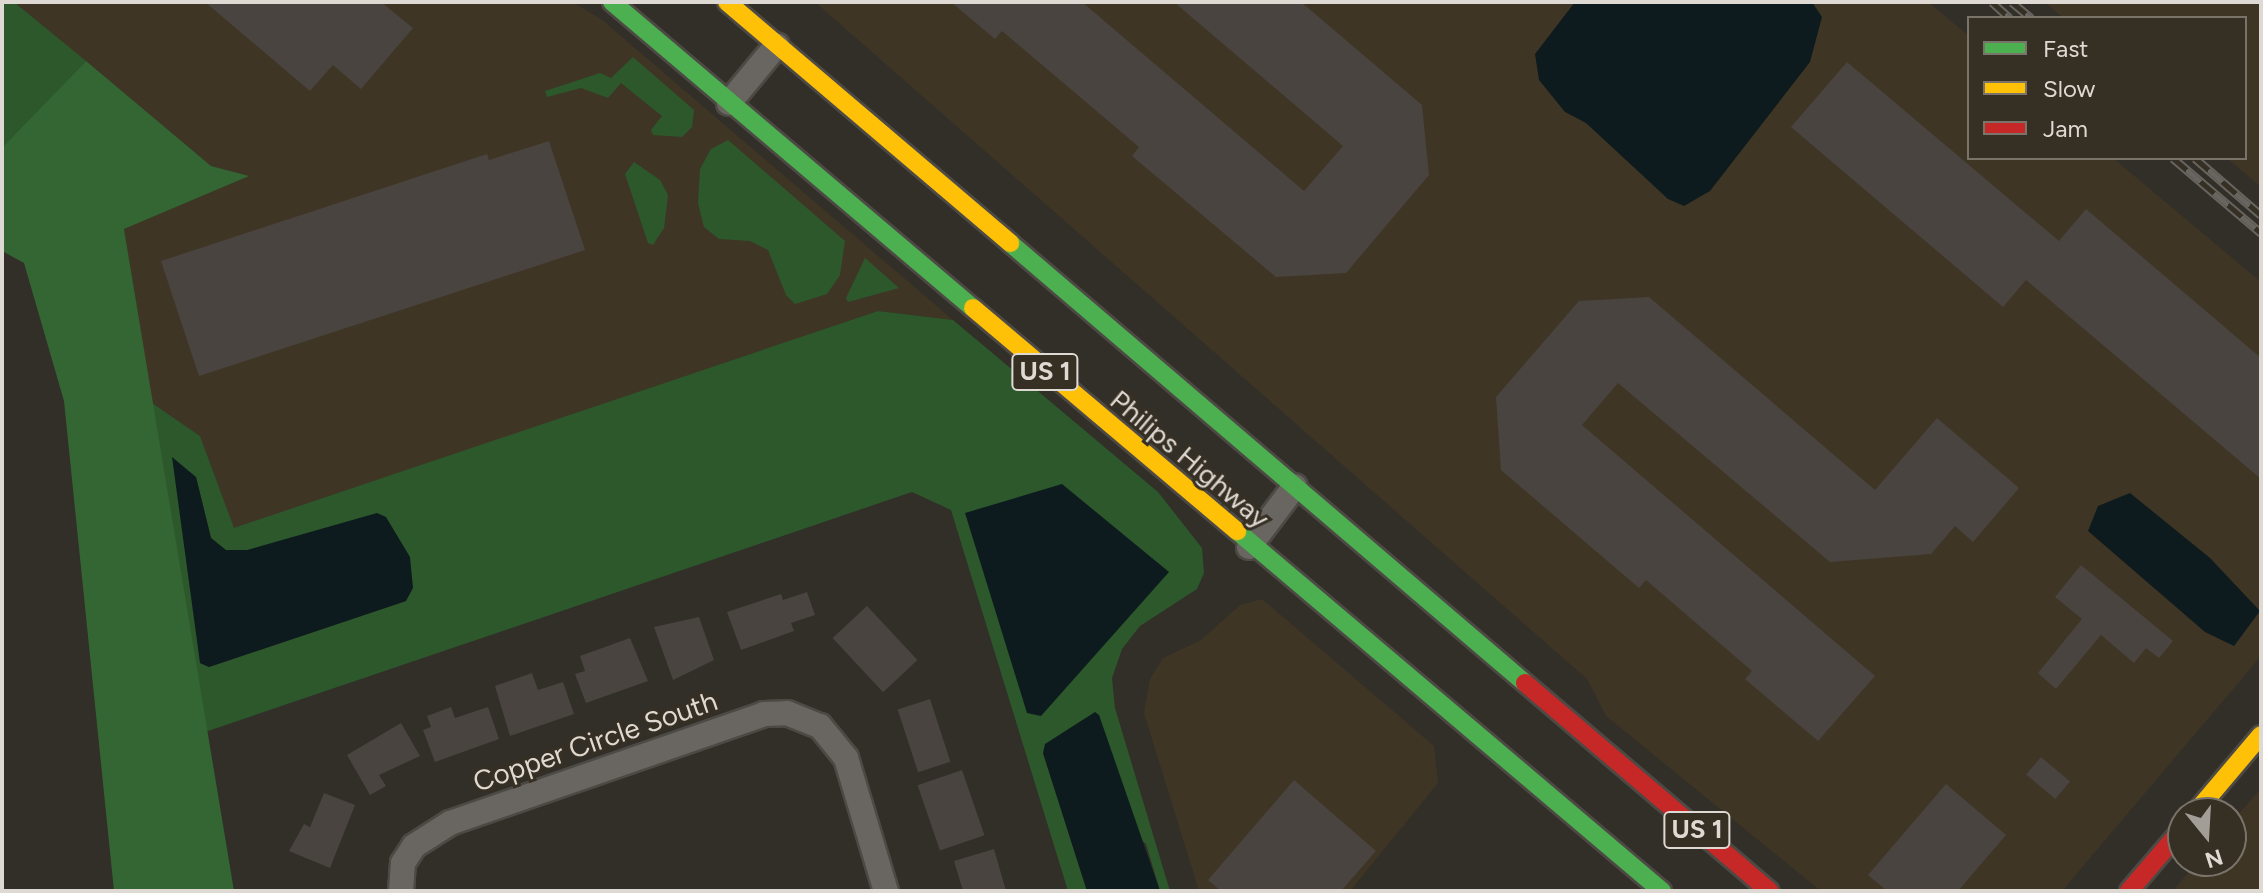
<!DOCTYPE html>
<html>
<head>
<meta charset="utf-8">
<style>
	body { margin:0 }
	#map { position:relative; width:2263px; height:893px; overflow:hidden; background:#322e28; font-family:Figtree,sans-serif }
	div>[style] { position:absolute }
	.built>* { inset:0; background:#3f3525 }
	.green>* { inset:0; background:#2c582c }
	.forest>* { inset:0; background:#346634 }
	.water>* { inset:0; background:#0e1b1e }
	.building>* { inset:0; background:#494440; transform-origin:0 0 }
	.roads { filter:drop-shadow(2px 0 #4d4944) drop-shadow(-2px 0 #4d4944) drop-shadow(0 2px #4d4944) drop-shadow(0 -2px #4d4944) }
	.street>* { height:24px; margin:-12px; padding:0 12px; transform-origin:12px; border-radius:12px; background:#696662 }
	.fast>* { height:18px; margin:-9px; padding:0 9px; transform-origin:9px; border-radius:9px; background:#4caf50 }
	.slow>* { height:18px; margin:-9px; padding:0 9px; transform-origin:9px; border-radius:9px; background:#ffc107 }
	.jam>* { height:18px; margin:-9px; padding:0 9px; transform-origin:9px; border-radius:9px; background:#c62828 }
	.rail>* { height:9px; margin-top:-4.5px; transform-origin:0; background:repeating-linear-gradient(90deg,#362f24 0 18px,#686560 0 36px); box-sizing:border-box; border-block:2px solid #686560 }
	span { translate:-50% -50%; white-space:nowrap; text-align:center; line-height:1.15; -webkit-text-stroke:6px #362f24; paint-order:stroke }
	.shield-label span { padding:2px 6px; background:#362f24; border:2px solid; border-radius:6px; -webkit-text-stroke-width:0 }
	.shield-label { font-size:26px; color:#ded9d2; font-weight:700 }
	.street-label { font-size:28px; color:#ded9d2 }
	.frame { position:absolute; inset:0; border:4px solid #ded9d2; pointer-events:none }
	.legend { position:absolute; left:1967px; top:16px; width:280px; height:144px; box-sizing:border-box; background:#362f24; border:2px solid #79736a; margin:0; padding:10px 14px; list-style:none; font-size:24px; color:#ded9d2 }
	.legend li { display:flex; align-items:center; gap:16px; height:40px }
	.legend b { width:40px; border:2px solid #79736a }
	.north { position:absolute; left:2167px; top:797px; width:80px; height:80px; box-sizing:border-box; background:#362f24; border:2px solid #79736a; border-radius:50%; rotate:162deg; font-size:22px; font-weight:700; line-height:32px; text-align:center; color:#ded9d2 }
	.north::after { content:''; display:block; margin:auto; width:28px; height:36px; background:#a29d96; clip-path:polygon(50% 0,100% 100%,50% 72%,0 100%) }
</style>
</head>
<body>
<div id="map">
	<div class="built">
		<div style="clip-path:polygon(14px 2px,572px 2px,601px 19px,953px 320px,878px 311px,234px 529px,200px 436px,152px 403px,124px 229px,248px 176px,211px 166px)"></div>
		<div style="clip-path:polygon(815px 2px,1928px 2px,1969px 36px,1969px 158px,2113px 158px,2261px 282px,2261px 656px,2062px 891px,1821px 891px,1606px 716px,1587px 679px)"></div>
		<div style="clip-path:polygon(2045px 2px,2261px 2px,2261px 187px,2227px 158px,2245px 158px,2245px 18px,2063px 18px)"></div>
		<div style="clip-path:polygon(1262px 599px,1434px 746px,1438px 783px,1350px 891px,1199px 891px,1144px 713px,1150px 679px,1163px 658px,1201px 640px,1240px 605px)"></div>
		<div style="clip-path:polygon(2261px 788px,2261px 891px,2173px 891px,2198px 861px,2231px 861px,2231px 823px)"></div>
	</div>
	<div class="green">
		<div style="clip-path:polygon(2px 2px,14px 2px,86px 61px,3px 148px)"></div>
		<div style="clip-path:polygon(633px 57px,694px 110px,692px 127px,682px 137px,653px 135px,651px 130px,662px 116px,621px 83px,608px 98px,581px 88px,547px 97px,545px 91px,600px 73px,611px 78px)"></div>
		<div style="clip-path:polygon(728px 140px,845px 241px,840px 275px,827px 294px,795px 304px,786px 295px,768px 250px,750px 241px,719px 239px,704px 227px,698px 203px,700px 169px,711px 149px)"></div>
		<div style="clip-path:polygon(634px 162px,660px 180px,668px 195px,664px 228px,653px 245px,648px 243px,625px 174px)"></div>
		<div style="clip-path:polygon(865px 258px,899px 288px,848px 302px,846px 298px)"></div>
		<div style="clip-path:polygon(evenodd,878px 311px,953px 320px,1158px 492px,1202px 548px,1204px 573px,1197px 589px,1140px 626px,1122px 649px,1112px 678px,1115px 708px,1170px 891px,1160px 891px,1146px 844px,1043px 753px,1087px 891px,1068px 891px,951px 510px,912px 492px,205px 732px,152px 403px,200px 436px,234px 528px,878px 311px,196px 477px,211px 538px,225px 550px,247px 550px,406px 601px,209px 667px,200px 663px,196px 477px)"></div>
	</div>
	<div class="forest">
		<div style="clip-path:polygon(86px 61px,211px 166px,249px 176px,124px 229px,234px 891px,114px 891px,64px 401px,24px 263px,2px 251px,2px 148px)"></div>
	</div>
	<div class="water">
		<div style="clip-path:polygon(1575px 2px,1812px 2px,1822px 17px,1810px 62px,1710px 191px,1684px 206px,1668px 199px,1586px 123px,1565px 112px,1539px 80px,1535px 54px)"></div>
		<div style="clip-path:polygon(172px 457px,196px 477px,211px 538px,226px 550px,247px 550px,377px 513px,386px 517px,410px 557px,413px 588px,406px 601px,209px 667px,200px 663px)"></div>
		<div style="clip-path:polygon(1062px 484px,1169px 572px,1041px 716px,1027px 713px,965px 513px)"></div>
		<div style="clip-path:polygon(2130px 493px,2210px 558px,2260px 611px,2234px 646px,2205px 632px,2088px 531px,2098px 506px)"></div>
		<div style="clip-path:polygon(1095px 712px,1099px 715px,1160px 891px,1087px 891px,1043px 753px,1045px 744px)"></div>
	</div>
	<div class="building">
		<div style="clip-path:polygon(205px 2px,381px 2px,413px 28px,361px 89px,333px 65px,310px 91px)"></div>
		<div style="clip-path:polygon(951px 2px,1082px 2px,1304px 191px,1343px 146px,1174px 2px,1301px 2px,1422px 105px,1429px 175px,1346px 273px,1276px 277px,1132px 156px,1139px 147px,1002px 31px,995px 39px)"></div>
		<div style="clip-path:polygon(1847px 62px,2059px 241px,2086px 209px,2261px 358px,2261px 479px,2026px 280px,2003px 307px,1791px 127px)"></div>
		<div style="clip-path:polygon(549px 141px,585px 250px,199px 376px,161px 261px,487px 154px,489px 160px)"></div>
		<div style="clip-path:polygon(1649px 297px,1875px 490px,1937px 418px,2019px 488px,1973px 542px,1955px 526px,1931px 554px,1830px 562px,1618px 383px,1582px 425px,1875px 676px,1818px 741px,1745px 679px,1752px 671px,1646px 580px,1639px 588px,1501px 470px,1496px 397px,1579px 301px)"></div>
		<div style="clip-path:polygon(2081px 565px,2173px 641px,2159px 658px,2146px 648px,2134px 663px,2101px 635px,2056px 689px,2038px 673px,2082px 619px,2055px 597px)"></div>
		<div style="clip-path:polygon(807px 592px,815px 615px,791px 623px,794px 631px,741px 650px,727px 612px,781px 594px,783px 600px)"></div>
		<div style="left:867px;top:606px;width:74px;height:47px;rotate:47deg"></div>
		<div style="clip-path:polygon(699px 617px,714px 660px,673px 680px,654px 627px)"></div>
		<div style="clip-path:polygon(630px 638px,648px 681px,586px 703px,575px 674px,585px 671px,580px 656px)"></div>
		<div style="clip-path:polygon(532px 673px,538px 690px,563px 682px,574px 714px,510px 736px,495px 686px)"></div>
		<div style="left:930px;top:699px;width:66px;height:34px;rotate:72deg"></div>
		<div style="clip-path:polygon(451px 707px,455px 718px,488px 707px,499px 739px,435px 762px,423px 730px,431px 727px,427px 716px)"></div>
		<div style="clip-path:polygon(401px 723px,420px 756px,379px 775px,386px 786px,370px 795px,347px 755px)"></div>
		<div style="left:2041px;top:757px;width:38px;height:23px;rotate:40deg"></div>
		<div style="left:962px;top:770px;width:69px;height:47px;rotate:71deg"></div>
		<div style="clip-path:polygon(1294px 780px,1376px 851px,1341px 891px,1221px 891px,1208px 880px)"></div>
		<div style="clip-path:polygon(1946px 784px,2006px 835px,1958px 891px,1887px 891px,1868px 875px)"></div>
		<div style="clip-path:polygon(324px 793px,355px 805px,330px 868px,289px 851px,304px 824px,310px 827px)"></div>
		<div style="clip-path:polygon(994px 849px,1006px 891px,963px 891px,954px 861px)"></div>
	</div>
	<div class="roads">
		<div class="street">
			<div style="left:729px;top:103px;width:75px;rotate:-50.4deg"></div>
			<div style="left:1249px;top:547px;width:76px;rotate:-53deg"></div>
			<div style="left:401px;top:891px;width:28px;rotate:-86deg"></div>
			<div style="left:403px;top:863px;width:20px;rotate:-57deg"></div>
			<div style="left:414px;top:846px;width:43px;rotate:-32.6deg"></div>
			<div style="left:450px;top:823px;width:332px;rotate:-19.1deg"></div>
			<div style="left:764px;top:714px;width:23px;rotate:-2deg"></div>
			<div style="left:787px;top:713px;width:35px;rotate:22deg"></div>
			<div style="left:820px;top:726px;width:41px;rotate:50.9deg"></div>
			<div style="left:846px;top:758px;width:139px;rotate:73.3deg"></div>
		</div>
		<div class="fast">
			<div style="left:612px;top:2px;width:473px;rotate:40.3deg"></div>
			<div style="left:1010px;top:243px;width:677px;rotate:40.51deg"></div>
			<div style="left:1237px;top:531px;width:557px;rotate:40.27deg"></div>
		</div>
		<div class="slow">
			<div style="left:727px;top:2px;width:372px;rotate:40.4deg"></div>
			<div style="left:973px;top:308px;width:346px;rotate:40.2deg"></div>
			<div style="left:2195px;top:813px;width:102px;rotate:-49.8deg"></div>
		</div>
		<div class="jam">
			<div style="left:1525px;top:683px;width:321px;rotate:40.4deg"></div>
			<div style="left:2129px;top:891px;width:83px;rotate:-49.4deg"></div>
		</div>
	</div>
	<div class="rail">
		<div style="left:1992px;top:2px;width:24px;rotate:42deg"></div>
		<div style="left:2012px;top:2px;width:25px;rotate:40deg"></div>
		<div style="left:2173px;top:158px;width:116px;rotate:40.4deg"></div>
		<div style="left:2195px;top:158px;width:87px;rotate:40.8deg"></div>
	</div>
	<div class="shield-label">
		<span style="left:1045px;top:372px">US 1</span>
		<span style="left:1697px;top:830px">US 1</span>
	</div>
	<div class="street-label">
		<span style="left:1190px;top:459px;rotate:40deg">Philips Highway</span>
		<span style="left:595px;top:741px;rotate:-19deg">Copper Circle South</span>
	</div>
	<div class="frame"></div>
	<ul class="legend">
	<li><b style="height:10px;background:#4caf50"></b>Fast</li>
	<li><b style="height:10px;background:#ffc107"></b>Slow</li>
	<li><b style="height:10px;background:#c62828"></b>Jam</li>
	</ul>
	<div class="north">N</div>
</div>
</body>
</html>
